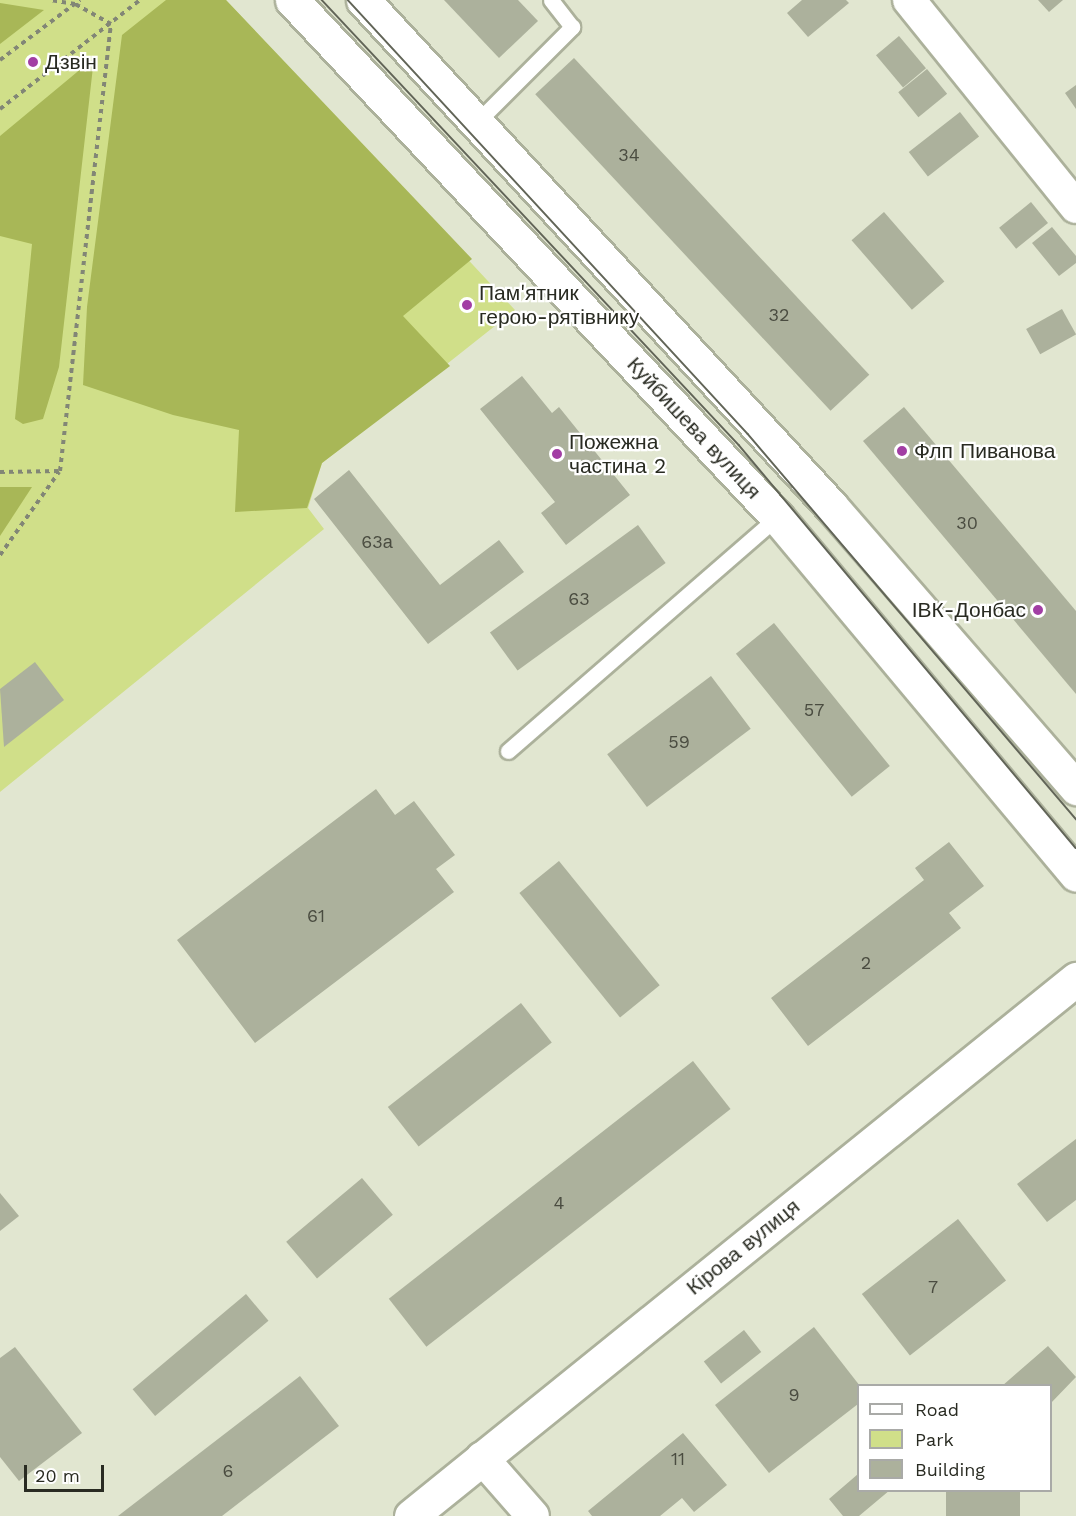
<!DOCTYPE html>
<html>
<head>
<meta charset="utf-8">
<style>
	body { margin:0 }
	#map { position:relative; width:1076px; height:1516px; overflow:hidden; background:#e1e6d0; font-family:"Work Sans",sans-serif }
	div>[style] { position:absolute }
	.green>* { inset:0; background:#d0df89 }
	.forest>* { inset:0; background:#a8b757 }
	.building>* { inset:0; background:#acb19c; transform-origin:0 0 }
	.path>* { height:4px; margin-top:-2px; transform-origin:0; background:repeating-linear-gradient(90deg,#828676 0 4.5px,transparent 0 9px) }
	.roads { filter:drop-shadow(2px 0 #acb19b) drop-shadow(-2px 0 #acb19b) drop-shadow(0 2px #acb19b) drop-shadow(0 -2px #acb19b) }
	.lane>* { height:15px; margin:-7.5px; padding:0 7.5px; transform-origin:7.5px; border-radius:7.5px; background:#fff }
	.street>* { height:32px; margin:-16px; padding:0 16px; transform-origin:16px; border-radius:16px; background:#fff }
	.secondary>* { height:33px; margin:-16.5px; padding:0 16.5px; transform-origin:16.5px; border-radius:16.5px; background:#fff }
	.tram>* { height:1.5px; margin:-0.75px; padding:0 0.75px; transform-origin:0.75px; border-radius:0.75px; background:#626558 }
	.dots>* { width:16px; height:16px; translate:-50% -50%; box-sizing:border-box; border:3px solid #fff; border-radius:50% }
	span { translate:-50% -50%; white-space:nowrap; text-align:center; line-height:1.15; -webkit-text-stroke:4.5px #fff; paint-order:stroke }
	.number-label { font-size:18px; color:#4a4c40 }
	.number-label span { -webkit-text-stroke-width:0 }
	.poi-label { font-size:21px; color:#292b22 }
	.left { translate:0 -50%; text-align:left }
	.right { translate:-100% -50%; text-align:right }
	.street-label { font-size:21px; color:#292b22 }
	.legend { position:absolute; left:857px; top:1384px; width:195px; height:108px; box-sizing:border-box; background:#fff; border:2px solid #a9aaa7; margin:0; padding:8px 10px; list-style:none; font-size:18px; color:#292b22 }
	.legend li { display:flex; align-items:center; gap:12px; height:30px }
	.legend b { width:30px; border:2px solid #a9aaa7 }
	.scale { position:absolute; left:24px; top:1465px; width:80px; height:27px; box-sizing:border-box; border:3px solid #292b22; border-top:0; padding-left:8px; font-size:18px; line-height:21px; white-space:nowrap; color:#292b22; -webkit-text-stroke:4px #fff; paint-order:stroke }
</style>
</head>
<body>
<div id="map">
	<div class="green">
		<div style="clip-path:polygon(0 0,226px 0,515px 310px,322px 463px,308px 508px,324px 529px,0 792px)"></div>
	</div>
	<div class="forest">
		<div style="clip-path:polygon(166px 0,226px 0,472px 259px,403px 316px,450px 366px,322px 463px,307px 508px,235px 512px,239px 430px,173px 415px,83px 385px,87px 307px,122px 35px)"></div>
		<div style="clip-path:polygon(0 3px,44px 10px,0 44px)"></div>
		<div style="clip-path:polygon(94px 58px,59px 367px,43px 419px,23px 424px,15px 419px,32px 244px,0 236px,0 136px)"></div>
		<div style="clip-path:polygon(0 487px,32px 487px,0 536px)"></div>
	</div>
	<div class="building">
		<div style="clip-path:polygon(444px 0,518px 0,538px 21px,499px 58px)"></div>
		<div style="clip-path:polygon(802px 0,846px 0,849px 3px,808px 37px,787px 13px)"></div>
		<div style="clip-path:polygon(1038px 0,1063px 0,1049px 12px)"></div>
		<div style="left:899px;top:36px;width:42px;height:30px;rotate:50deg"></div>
		<div style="left:574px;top:58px;width:433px;height:53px;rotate:47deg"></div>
		<div style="left:927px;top:69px;width:32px;height:37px;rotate:51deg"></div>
		<div style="clip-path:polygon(1076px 85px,1076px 109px,1065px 93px)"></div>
		<div style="left:960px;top:112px;width:31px;height:65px;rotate:52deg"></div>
		<div style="left:1031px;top:202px;width:27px;height:41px;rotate:51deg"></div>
		<div style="left:884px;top:212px;width:92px;height:43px;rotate:49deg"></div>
		<div style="clip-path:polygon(1052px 227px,1076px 256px,1076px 263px,1059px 276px,1032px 243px)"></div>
		<div style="left:1062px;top:309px;width:29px;height:41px;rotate:61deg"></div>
		<div style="clip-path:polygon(522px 376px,552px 413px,559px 407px,630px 495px,566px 545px,541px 513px,555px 502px,480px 409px)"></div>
		<div style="clip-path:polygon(904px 407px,1076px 611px,1076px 694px,863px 441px)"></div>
		<div style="clip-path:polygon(349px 470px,440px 585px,499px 540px,524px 572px,428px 644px,314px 499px)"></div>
		<div style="left:638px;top:525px;width:47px;height:183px;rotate:54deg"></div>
		<div style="left:774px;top:623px;width:184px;height:49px;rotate:51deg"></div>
		<div style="clip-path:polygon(35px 662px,64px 700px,4px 747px,0 689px)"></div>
		<div style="left:711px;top:676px;width:66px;height:130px;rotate:53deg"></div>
		<div style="clip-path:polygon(376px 789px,395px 815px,414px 801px,455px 855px,436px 869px,454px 892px,255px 1043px,177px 940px)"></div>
		<div style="clip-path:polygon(949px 842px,984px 886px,949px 913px,961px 928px,808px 1046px,771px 998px,924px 880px,915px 868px)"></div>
		<div style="left:559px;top:861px;width:160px;height:51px;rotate:51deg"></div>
		<div style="left:521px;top:1003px;width:50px;height:169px;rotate:52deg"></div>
		<div style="left:693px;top:1061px;width:61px;height:386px;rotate:52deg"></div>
		<div style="clip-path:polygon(1076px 1139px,1076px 1200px,1047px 1222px,1017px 1184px)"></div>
		<div style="left:362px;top:1178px;width:48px;height:99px;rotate:50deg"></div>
		<div style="clip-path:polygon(0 1193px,19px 1216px,0 1231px)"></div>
		<div style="left:958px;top:1219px;width:78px;height:122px;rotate:52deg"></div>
		<div style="left:246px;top:1294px;width:35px;height:148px;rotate:50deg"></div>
		<div style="clip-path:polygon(814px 1327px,860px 1386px,858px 1404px,769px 1473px,715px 1405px)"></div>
		<div style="left:744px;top:1330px;width:28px;height:51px;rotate:52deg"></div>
		<div style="clip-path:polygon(1048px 1346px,1076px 1377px,1050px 1404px,1050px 1386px,1002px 1386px)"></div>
		<div style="clip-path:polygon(15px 1347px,82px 1433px,19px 1481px,0 1457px,0 1358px)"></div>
		<div style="clip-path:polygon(300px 1376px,339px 1426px,222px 1516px,118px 1516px)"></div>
		<div style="clip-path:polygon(683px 1433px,727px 1485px,694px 1512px,682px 1498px,660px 1516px,592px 1516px,588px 1511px)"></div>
		<div style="clip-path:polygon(858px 1474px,858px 1490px,890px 1490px,859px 1516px,843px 1516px,829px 1499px)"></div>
		<div style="left:946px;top:1490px;width:74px;height:26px"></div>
	</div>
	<div class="path">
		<div style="left:0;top:60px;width:100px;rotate:-36.9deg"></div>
		<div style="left:0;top:109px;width:177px;rotate:-37.9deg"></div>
		<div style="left:0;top:472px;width:60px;rotate:-1deg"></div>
		<div style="left:60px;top:471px;width:450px;rotate:-83.5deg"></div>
		<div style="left:111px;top:24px;width:41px;rotate:-150.9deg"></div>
		<div style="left:75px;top:4px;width:25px;rotate:-171deg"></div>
		<div style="left:0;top:555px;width:102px;rotate:-54.6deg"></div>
	</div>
	<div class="roads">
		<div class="lane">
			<div style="left:479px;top:120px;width:132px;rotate:-45deg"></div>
			<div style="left:572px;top:27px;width:34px;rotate:-128deg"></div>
			<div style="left:508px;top:751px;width:357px;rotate:-41deg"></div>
		</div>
		<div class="street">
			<div style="left:909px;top:0;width:266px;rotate:51.1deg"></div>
			<div style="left:482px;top:1458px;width:77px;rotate:48.7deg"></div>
		</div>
		<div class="secondary">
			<div style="left:292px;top:0;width:709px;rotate:46.83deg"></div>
			<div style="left:777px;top:517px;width:466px;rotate:50.1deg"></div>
			<div style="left:363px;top:0;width:689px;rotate:47.23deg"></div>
			<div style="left:831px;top:506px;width:374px;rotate:49deg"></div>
			<div style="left:411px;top:1516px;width:855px;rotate:-38.92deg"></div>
		</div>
	</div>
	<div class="tram">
		<div style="left:322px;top:0;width:610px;rotate:46.86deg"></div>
		<div style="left:739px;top:445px;width:525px;rotate:50.1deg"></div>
		<div style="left:348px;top:0;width:590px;rotate:47.33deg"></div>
		<div style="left:748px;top:434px;width:506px;rotate:49.57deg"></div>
	</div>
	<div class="dots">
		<div style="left:33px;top:62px;background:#a23ea4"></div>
		<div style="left:467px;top:305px;background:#a23ea4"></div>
		<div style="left:902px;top:451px;background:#a23ea4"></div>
		<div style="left:557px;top:454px;background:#a23ea4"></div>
		<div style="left:1038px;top:610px;background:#a23ea4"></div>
	</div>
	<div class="number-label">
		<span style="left:629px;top:155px">34</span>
		<span style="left:779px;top:315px">32</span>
		<span style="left:967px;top:523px">30</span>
		<span style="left:377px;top:542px">63а</span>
		<span style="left:579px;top:599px">63</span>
		<span style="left:814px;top:710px">57</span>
		<span style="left:679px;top:742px">59</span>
		<span style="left:316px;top:916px">61</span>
		<span style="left:866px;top:963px">2</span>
		<span style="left:559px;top:1203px">4</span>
		<span style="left:933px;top:1287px">7</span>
		<span style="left:794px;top:1395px">9</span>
		<span style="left:678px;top:1459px">11</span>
		<span style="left:228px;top:1471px">6</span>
	</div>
	<div class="poi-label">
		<span class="left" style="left:45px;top:62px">Дзвін</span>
		<span class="left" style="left:479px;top:305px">Пам'ятник<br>герою-рятівнику</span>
		<span class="left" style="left:569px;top:454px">Пожежна<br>частина 2</span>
		<span class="left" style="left:914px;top:451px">Флп Пиванова</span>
		<span class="right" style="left:1026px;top:610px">ІВК-Донбас</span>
	</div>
	<div class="street-label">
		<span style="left:694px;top:428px;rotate:47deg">Куйбишева вулиця</span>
		<span style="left:743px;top:1247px;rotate:-39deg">Кірова вулиця</span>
	</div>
	<ul class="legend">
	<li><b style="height:8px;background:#fff"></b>Road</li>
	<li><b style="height:16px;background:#d0df89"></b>Park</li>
	<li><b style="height:16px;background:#acb19c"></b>Building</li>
	</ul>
	<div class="scale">20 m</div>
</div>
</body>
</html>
